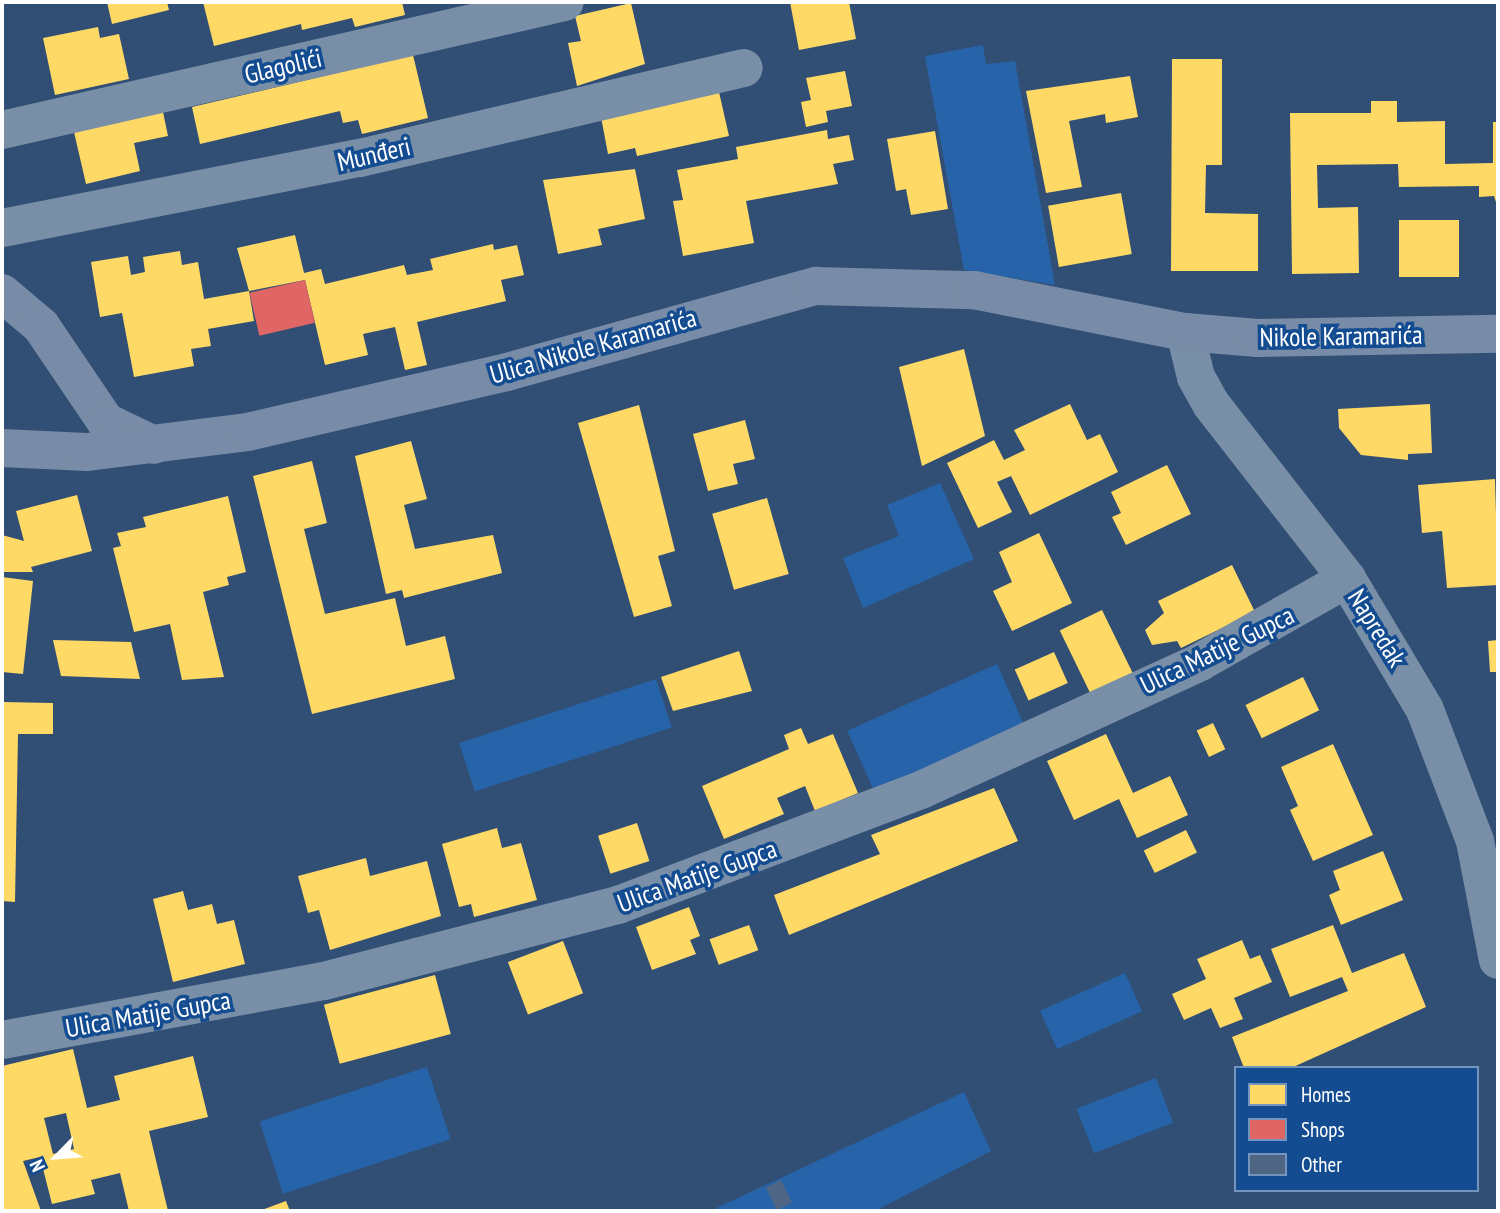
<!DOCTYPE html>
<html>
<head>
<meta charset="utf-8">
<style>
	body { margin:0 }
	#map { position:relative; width:1500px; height:1213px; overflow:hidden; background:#314f74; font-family:"PT Sans Narrow",sans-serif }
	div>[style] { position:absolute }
	.green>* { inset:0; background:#2763a8; transform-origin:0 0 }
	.homes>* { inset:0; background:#ffd966; transform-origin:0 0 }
	.shops>* { inset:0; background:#e06666; transform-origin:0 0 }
	.building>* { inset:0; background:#4e6684; transform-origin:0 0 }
	.minor>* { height:38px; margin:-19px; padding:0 19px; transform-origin:19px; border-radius:19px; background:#788fa7 }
	.major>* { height:38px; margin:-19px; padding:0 19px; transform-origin:19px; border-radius:19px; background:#788ca7 }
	span { translate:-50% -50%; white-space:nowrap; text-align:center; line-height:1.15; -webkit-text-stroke:7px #144c91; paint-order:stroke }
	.street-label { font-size:26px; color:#fff }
	.frame { position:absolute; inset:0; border:4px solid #fff; pointer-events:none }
	.legend { position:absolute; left:1234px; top:1066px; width:245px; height:126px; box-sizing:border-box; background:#144c91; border:2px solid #7294bd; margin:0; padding:9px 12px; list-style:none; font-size:21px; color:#fff }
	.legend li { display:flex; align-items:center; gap:14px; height:35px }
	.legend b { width:35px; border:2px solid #7294bd }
	.north { position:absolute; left:21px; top:1122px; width:70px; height:70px; -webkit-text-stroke:5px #144c91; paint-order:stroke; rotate:245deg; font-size:19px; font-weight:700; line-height:28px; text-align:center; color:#fff }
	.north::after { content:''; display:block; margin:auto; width:24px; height:32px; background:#fff; clip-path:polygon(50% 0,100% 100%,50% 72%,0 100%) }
</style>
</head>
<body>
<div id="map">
	<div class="green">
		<div style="clip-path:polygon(983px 45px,986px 64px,1015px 61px,1055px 285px,964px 270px,925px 56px)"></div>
		<div style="clip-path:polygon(940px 483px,974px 559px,863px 608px,843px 558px,899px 536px,887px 505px)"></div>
		<div style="left:997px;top:664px;width:78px;height:164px;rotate:66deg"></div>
		<div style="left:656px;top:679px;width:51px;height:207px;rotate:72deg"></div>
		<div style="left:1125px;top:973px;width:42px;height:93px;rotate:66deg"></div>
		<div style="left:427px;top:1067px;width:76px;height:176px;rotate:72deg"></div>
		<div style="left:1156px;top:1078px;width:48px;height:85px;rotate:69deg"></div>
		<div style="clip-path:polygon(964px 1092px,991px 1151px,875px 1211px,710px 1211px)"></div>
	</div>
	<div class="homes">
		<div style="clip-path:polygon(107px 2px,167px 2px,169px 10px,112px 24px)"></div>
		<div style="clip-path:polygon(203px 2px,402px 2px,405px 15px,355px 27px,352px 18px,302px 30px,301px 24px,214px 46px)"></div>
		<div style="clip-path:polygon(790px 2px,849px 2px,856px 39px,799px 50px)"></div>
		<div style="clip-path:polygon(631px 3px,645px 64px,577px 86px,568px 43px,581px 41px,575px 16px)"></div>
		<div style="clip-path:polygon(98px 27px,100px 38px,119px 34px,129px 79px,55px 95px,43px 38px)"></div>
		<div style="clip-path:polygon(413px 55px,428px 118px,362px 134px,358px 120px,343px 123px,340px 111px,200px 144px,192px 107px)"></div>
		<div style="clip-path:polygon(1172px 59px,1222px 59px,1222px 165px,1206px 165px,1205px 213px,1258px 214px,1258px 271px,1171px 271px)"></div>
		<div style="clip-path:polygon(845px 71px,852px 106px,826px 111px,828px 122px,806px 127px,801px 102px,811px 100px,806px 78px)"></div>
		<div style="clip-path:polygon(1130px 76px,1138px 117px,1106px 123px,1105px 114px,1069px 121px,1082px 187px,1046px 193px,1026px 91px)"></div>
		<div style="clip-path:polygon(719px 92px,729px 136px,637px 156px,635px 148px,608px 154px,601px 117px)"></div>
		<div style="clip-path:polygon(1371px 101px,1397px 101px,1397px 122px,1445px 121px,1445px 164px,1493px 163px,1493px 122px,1498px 122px,1498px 208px,1494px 196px,1479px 197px,1479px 186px,1399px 187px,1398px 164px,1317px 165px,1318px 208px,1358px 207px,1359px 273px,1292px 274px,1290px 113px,1371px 113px)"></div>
		<div style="clip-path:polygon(163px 112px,168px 136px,134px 143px,140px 171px,86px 184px,74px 132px)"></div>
		<div style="clip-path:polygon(827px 130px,828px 139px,849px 135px,854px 160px,833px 164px,838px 184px,746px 201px,754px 243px,683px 256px,673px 201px,683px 200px,677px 170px,738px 159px,736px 147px)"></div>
		<div style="clip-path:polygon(935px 131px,948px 209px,911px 215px,906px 189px,896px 191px,887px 139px)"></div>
		<div style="clip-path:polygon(635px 169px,645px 219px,598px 229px,602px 245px,558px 254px,543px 180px)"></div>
		<div style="left:1121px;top:193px;width:62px;height:74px;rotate:80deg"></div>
		<div style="left:1399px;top:220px;width:60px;height:57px"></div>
		<div style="clip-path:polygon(295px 235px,304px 273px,321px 269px,325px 284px,404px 265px,407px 275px,433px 270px,430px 259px,493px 244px,494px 250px,517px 245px,524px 275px,501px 280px,506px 301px,417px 322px,427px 365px,405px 370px,395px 327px,363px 334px,368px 355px,325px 365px,305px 280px,249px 291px,237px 248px)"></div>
		<div style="clip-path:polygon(180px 251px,182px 265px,198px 262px,204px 299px,249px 291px,254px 321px,208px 329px,211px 346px,191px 349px,194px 366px,134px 377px,122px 313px,100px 317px,91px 262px,128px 256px,131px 275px,145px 272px,143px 257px)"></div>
		<div style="clip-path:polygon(964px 349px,985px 436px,922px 466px,899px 367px)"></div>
		<div style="clip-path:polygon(1070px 404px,1087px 440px,1100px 434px,1118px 472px,1030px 515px,1011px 476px,997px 482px,1012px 512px,978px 528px,947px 463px,994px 440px,1004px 460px,1025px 450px,1014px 430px)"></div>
		<div style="clip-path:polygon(1430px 404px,1432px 453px,1408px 454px,1408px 460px,1361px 455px,1339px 428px,1338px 409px)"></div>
		<div style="clip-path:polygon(639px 405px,675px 551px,658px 556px,672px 606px,634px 617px,578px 423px)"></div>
		<div style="clip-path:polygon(745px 420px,755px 459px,733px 464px,738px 484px,708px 491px,693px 434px)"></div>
		<div style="clip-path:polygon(411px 441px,427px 499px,404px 505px,415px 549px,493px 535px,502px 573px,404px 598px,402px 590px,386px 594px,355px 456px)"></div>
		<div style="clip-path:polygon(312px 461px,327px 523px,304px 529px,325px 614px,395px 598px,406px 646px,445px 636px,455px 679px,312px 714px,253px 476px)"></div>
		<div style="clip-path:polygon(1167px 465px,1191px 514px,1126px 545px,1112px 517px,1121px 513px,1111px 492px)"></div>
		<div style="clip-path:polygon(1495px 479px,1498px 585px,1447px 588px,1442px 531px,1422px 533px,1418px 485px)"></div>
		<div style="clip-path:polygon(77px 495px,92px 551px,31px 567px,33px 572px,2px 572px,2px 535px,24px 541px,16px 511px)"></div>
		<div style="clip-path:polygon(228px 496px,246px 572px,227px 577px,229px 585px,203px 592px,224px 677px,182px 680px,170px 624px,134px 632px,113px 548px,121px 546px,117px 533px,146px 527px,143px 517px)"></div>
		<div style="left:767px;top:498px;width:79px;height:57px;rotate:74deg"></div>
		<div style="clip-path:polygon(1039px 533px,1072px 603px,1012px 631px,993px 591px,1012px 582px,999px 552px)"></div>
		<div style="clip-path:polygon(1232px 565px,1255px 612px,1181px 648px,1177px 641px,1152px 645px,1145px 630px,1164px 613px,1158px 601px)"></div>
		<div style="clip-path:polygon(2px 577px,33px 581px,23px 674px,2px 672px)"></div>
		<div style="left:1102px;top:610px;width:70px;height:47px;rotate:64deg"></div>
		<div style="clip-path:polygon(53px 640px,131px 642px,140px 679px,61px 676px)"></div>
		<div style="clip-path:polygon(1498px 640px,1498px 672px,1490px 672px,1488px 641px)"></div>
		<div style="clip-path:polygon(739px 651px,752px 691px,673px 711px,661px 677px)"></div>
		<div style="left:1054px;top:652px;width:34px;height:43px;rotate:66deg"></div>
		<div style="left:1303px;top:677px;width:37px;height:64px;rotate:64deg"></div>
		<div style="clip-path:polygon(2px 702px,53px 703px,53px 734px,18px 734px,15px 902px,2px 901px)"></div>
		<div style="left:1213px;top:723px;width:29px;height:18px;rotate:65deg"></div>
		<div style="clip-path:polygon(801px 728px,808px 744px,833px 734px,858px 793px,815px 811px,805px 786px,777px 798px,784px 814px,724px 839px,702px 786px,789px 749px,784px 735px)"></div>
		<div style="clip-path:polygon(1106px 734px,1133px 793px,1170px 776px,1188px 815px,1137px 838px,1119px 799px,1074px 820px,1047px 761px)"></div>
		<div style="clip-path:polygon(1333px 744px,1373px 835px,1313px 861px,1290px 810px,1298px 806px,1281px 767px)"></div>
		<div style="clip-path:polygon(994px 788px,1018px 841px,789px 935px,774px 895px,880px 854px,871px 835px)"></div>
		<div style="left:637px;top:823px;width:40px;height:41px;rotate:72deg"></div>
		<div style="clip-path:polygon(497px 828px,502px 848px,521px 843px,537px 900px,474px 917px,471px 904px,459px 907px,442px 844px)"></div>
		<div style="left:1186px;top:830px;width:25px;height:47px;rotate:64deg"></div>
		<div style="clip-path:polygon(1383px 851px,1403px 900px,1341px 925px,1329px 895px,1340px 890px,1333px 871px)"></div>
		<div style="clip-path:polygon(366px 858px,370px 876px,427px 861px,441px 916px,330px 950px,319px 910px,308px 913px,298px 876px)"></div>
		<div style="clip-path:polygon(183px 891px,188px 910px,212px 904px,217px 924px,234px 920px,245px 964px,173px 982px,153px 899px)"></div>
		<div style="clip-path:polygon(689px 907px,700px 936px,690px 940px,696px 954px,652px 970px,636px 927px)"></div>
		<div style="left:749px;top:925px;width:27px;height:42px;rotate:70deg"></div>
		<div style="clip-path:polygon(1333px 925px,1352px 973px,1404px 953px,1426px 1007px,1291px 1068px,1244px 1068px,1232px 1037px,1348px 991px,1342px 977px,1290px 997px,1271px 949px)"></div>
		<div style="clip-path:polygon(1242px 940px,1250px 959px,1260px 955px,1272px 982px,1234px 998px,1243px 1019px,1220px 1028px,1211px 1008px,1184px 1020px,1172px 994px,1206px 979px,1197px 959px)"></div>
		<div style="left:563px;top:941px;width:56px;height:59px;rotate:69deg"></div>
		<div style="left:435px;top:975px;width:61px;height:115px;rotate:75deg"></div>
		<div style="clip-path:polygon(evenodd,73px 1049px,87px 1108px,120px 1100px,114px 1076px,193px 1056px,208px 1117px,149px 1131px,168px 1211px,129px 1211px,120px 1173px,91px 1180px,95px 1194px,52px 1204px,40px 1157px,23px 1161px,41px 1211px,2px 1211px,2px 1066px,73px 1049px,66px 1113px,74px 1149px,53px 1154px,44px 1118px,66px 1113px)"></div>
		<div style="clip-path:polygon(286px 1201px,290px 1211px,259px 1211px)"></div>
	</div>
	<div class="shops">
		<div style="left:305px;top:280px;width:44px;height:57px;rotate:77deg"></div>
	</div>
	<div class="building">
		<div style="left:781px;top:1180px;width:25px;height:17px;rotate:64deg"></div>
	</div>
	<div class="minor">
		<div style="left:2px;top:130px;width:577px;rotate:-12.81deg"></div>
		<div style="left:2px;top:228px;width:365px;rotate:-11.1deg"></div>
		<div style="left:360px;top:158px;width:394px;rotate:-13.2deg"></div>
		<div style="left:1185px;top:332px;width:46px;rotate:76.3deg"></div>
		<div style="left:1196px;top:377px;width:31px;rotate:61deg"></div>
		<div style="left:1211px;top:404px;width:222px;rotate:52.1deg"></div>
		<div style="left:1347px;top:579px;width:152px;rotate:59.2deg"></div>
		<div style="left:1425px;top:710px;width:140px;rotate:69.1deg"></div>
		<div style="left:1475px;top:841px;width:121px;rotate:79.1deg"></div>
		<div style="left:2px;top:1040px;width:327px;rotate:-10.4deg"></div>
		<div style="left:324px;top:981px;width:304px;rotate:-14.5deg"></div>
		<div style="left:618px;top:905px;width:324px;rotate:-20.8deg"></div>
		<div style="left:921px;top:790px;width:307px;rotate:-24.6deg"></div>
		<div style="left:1200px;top:662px;width:169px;rotate:-29.5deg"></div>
	</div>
	<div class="major">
		<div style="left:2px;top:293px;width:51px;rotate:40.2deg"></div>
		<div style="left:41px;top:326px;width:116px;rotate:55.9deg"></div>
		<div style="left:106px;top:422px;width:53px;rotate:25.6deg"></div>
		<div style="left:2px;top:448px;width:85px;rotate:2.7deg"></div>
		<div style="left:87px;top:452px;width:161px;rotate:-7.1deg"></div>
		<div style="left:247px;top:432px;width:267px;rotate:-13deg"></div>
		<div style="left:507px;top:372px;width:321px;rotate:-15.6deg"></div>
		<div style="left:816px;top:286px;width:158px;rotate:1.5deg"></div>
		<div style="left:974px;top:290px;width:215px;rotate:11.3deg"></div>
		<div style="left:1185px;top:332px;width:73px;rotate:4.7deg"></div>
		<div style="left:1258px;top:338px;width:240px;rotate:-1deg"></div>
	</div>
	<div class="street-label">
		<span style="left:283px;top:66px;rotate:-13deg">Glagolići</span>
		<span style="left:374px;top:154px;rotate:-13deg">Munđeri</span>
		<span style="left:1341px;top:336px;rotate:-1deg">Nikole Karamarića</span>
		<span style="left:593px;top:346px;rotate:-16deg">Ulica Nikole Karamarića</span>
		<span style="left:1377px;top:628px;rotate:58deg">Napredak</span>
		<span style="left:1217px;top:650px;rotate:-26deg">Ulica Matije Gupca</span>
		<span style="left:697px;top:876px;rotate:-20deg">Ulica Matije Gupca</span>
		<span style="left:148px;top:1014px;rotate:-10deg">Ulica Matije Gupca</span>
	</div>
	<div class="frame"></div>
	<ul class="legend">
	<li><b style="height:19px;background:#ffd966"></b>Homes</li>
	<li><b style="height:19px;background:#e06666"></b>Shops</li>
	<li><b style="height:19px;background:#4e6684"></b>Other</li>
	</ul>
	<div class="north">N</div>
</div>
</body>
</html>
